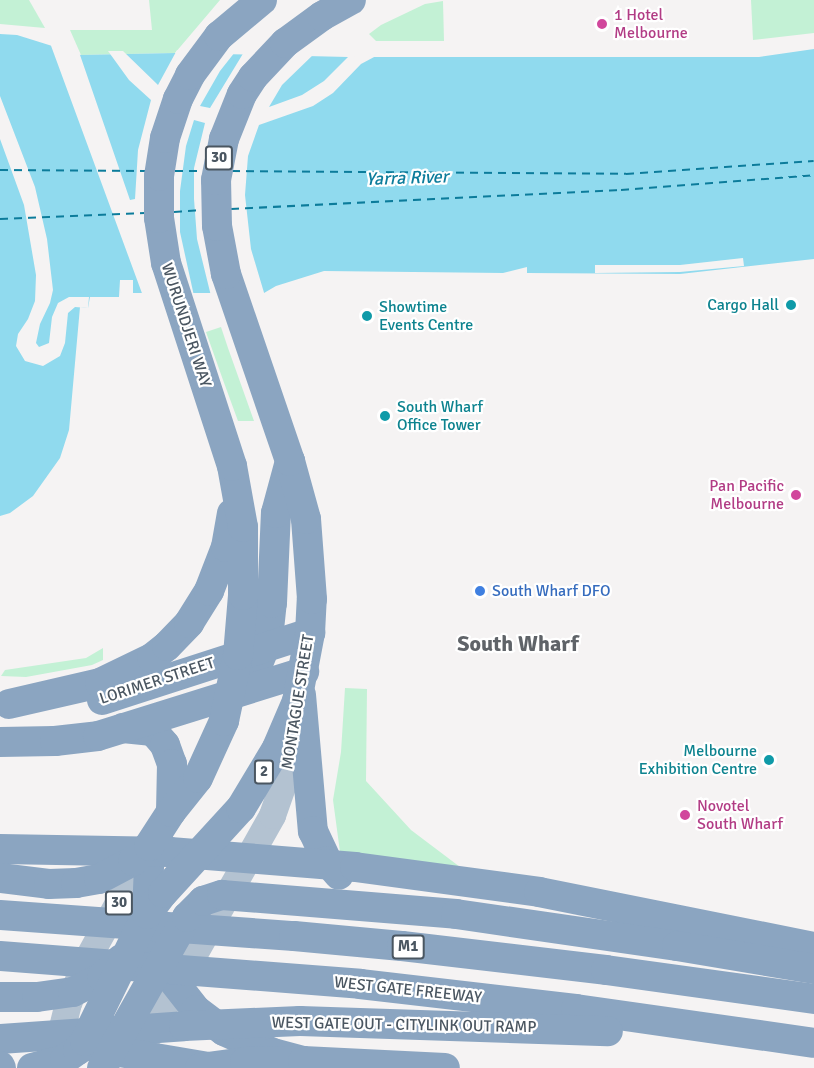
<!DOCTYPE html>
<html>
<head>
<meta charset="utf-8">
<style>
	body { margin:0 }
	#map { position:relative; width:814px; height:1068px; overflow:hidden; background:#f5f3f3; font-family:Signika,sans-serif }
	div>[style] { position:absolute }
	.green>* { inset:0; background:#c3f1d5 }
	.water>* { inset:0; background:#90daee }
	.pier>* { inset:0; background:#f5f3f3 }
	.ferry>* { height:1.5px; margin-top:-0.75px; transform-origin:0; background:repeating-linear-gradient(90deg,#0c7c9b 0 8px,transparent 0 14px) }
	.major>* { height:27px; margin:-13.5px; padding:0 13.5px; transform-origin:13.5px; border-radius:13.5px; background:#b3c2d1 }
	.highway>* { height:30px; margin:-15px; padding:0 15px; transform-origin:15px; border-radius:15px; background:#8ba5c1 }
	.dots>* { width:16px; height:16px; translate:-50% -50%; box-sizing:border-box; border:3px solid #fff; border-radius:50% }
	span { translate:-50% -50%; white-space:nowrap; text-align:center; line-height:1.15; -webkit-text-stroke:4.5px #fff; paint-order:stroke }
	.shield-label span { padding:2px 4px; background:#fff; border:2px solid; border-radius:4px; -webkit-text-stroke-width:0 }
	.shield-label { font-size:15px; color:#4a5661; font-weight:700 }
	.hotel-label { font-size:16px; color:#b23c85 }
	.left { translate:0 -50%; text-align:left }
	.right { translate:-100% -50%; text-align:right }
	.culture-label { font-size:16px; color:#0d838f }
	.street-label { font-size:16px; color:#4a5661 }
	.shop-label { font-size:16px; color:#366cbe }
	.water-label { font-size:18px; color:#0c7c9b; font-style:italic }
	.district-label { font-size:22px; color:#5f6368; font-weight:700 }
</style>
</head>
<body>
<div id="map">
	<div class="green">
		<div style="clip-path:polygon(0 0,29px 0,45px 28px,0 24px)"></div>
		<div style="clip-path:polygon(149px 0,220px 0,175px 53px,81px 55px,70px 30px,152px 30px)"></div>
		<div style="clip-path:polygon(751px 0,814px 0,814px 33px,753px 40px)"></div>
		<div style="clip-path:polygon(443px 1px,444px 41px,376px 41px,369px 34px,381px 25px,425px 4px)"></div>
		<div style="clip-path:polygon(221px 327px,228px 348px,254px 421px,238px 421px,223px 380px,206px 332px)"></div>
		<div style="clip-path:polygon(103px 648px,103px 660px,92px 665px,26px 677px,1px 676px,5px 670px,86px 658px)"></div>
		<div style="clip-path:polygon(345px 688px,367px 689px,366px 781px,411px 830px,464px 870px,340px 852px,333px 800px,341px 752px)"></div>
	</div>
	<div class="water">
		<div style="clip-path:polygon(0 34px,17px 35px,81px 55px,175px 53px,348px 57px,759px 57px,814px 49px,814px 259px,680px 274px,527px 273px,527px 267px,503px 273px,324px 271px,276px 286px,264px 293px,133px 293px,133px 280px,120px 280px,119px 297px,90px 297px,88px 308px,80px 307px,69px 430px,60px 458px,33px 496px,10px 513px,0 516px)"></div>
	</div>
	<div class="pier">
		<div style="clip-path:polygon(50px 43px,79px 52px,130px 200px,135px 199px,138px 150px,151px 100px,129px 80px,108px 51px,123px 51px,158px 85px,177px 50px,235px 52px,220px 71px,200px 106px,210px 108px,244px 52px,315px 53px,282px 85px,269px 107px,302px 95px,324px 81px,348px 57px,376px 56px,361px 64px,333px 93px,313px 106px,259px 125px,248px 156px,245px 195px,251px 249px,265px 296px,211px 296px,197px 239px,194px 199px,194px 168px,205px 123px,194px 120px,186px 146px,180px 191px,180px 232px,194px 296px,143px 296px)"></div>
		<div style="clip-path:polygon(0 96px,35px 187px,47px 239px,53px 290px,50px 303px,40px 324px,36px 343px,39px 347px,49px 343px,52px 317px,58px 303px,69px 297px,89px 297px,88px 308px,75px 307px,68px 313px,65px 343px,60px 356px,43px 366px,25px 361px,16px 346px,18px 334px,28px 319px,35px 301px,36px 275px,24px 205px,0 139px)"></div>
		<div style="clip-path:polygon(743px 258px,744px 266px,680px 272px,595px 273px,595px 265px,680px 265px)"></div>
	</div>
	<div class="ferry">
		<div style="left:0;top:170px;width:146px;rotate:0.4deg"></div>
		<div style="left:175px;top:171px;width:28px"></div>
		<div style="left:232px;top:171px;width:394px;rotate:0.4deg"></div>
		<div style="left:626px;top:174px;width:188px;rotate:-4deg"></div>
		<div style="left:231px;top:209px;width:390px;rotate:-2.8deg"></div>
		<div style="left:621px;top:190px;width:194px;rotate:-4.4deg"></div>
		<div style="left:174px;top:212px;width:28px;rotate:-4deg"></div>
		<div style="left:0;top:219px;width:145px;rotate:-2.4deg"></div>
	</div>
	<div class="major">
		<div style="left:142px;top:1046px;width:265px;rotate:-60.6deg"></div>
		<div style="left:272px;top:815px;width:54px;rotate:-70.6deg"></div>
		<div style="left:290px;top:764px;width:47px;rotate:-83.9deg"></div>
		<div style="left:55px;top:1055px;width:54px;rotate:-76deg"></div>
		<div style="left:68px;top:1003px;width:48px;rotate:-66.6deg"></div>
		<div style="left:87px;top:959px;width:129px;rotate:-61.2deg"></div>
	</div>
	<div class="highway">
		<div style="left:258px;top:664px;width:27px;rotate:-68deg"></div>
		<div style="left:268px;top:639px;width:36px;rotate:-84deg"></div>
		<div style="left:272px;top:603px;width:90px;rotate:-87.5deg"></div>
		<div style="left:276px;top:513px;width:54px;rotate:-74.9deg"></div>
		<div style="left:301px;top:695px;width:137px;rotate:85deg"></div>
		<div style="left:313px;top:831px;width:33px;rotate:65deg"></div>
		<div style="left:327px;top:861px;width:18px;rotate:49deg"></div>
		<div style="left:102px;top:700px;width:219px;rotate:-17.9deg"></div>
		<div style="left:9px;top:704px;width:93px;rotate:-13deg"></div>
		<div style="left:100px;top:683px;width:58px;rotate:-25.7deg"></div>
		<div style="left:152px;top:658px;width:19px;rotate:-39deg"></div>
		<div style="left:167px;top:646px;width:32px;rotate:-46deg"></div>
		<div style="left:189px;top:623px;width:38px;rotate:-58deg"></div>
		<div style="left:209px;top:591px;width:47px;rotate:-68.9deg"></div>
		<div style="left:226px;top:547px;width:34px;rotate:-80deg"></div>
		<div style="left:123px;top:728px;width:30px;rotate:6deg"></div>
		<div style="left:153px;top:731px;width:18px;rotate:49deg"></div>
		<div style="left:165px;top:745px;width:20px;rotate:70deg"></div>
		<div style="left:172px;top:764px;width:48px;rotate:91.2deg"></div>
		<div style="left:0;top:742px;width:55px;rotate:-1deg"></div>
		<div style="left:55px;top:741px;width:43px;rotate:-6.6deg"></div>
		<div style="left:98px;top:736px;width:216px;rotate:-17.3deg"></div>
		<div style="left:158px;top:836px;width:31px;rotate:107deg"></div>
		<div style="left:149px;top:866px;width:48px;rotate:92.4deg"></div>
		<div style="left:147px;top:914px;width:25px;rotate:81deg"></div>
		<div style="left:151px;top:939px;width:38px;rotate:65deg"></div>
		<div style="left:167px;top:973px;width:47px;rotate:51.9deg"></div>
		<div style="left:196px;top:1010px;width:35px;rotate:37deg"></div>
		<div style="left:224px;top:1031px;width:54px;rotate:24.2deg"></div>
		<div style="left:273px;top:1053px;width:31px;rotate:15deg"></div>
		<div style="left:0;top:849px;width:170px;rotate:1deg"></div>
		<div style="left:170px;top:852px;width:186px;rotate:4.6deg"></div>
		<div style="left:355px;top:867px;width:186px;rotate:7.7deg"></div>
		<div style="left:539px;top:892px;width:280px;rotate:11.3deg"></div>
		<div style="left:0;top:878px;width:49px;rotate:7deg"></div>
		<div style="left:49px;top:884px;width:27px;rotate:-2deg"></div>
		<div style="left:76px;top:883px;width:23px;rotate:-10deg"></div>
		<div style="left:99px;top:879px;width:38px;rotate:-28deg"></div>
		<div style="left:133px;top:861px;width:22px;rotate:-43deg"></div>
		<div style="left:149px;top:846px;width:40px;rotate:-57.1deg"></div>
		<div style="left:171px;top:812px;width:43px;rotate:-51.5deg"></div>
		<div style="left:198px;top:778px;width:63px;rotate:-65.5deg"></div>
		<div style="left:224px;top:721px;width:67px;rotate:-78deg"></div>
		<div style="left:238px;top:655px;width:60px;rotate:-85.2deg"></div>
		<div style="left:243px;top:595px;width:68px;rotate:-90deg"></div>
		<div style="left:243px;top:527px;width:62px;rotate:-100.2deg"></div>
		<div style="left:232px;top:466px;width:213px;rotate:-108deg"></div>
		<div style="left:166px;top:263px;width:46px;rotate:-98.8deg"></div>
		<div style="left:159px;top:218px;width:42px;rotate:-90deg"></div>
		<div style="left:159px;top:176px;width:38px;rotate:-81deg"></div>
		<div style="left:165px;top:138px;width:41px;rotate:-71.6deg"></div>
		<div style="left:178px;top:99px;width:27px;rotate:-63deg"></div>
		<div style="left:190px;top:75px;width:49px;rotate:-53.4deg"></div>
		<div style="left:219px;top:36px;width:56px;rotate:-39.9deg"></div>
		<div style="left:0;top:915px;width:295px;rotate:4.1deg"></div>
		<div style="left:294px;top:936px;width:108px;rotate:5.3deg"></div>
		<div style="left:402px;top:946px;width:205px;rotate:6.7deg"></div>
		<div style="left:606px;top:970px;width:210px;rotate:7.9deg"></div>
		<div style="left:0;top:956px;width:361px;rotate:4.4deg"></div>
		<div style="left:360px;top:984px;width:217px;rotate:6.6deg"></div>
		<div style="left:576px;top:1009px;width:240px;rotate:8.1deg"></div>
		<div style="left:0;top:997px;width:37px"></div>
		<div style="left:37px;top:997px;width:36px;rotate:-8deg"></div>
		<div style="left:73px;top:992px;width:33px;rotate:-27deg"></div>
		<div style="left:102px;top:977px;width:26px;rotate:-43deg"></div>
		<div style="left:0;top:1039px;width:184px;rotate:-4deg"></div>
		<div style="left:184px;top:1026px;width:116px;rotate:-2.5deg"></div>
		<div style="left:300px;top:1021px;width:308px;rotate:1.9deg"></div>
		<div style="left:96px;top:1048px;width:120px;rotate:9.6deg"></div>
		<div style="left:0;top:1066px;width:2px;rotate:63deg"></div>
		<div style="left:32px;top:1068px;width:34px;rotate:-15deg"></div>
		<div style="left:65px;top:1059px;width:16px;rotate:-35deg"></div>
		<div style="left:78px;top:1050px;width:11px;rotate:-52deg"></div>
		<div style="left:85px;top:1041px;width:141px;rotate:-64deg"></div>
		<div style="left:147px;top:914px;width:26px;rotate:-53deg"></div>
		<div style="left:163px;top:893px;width:115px;rotate:-47.5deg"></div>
		<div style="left:241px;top:808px;width:70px;rotate:-59deg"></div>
		<div style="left:277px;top:748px;width:51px;rotate:-66.9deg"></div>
		<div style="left:297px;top:701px;width:69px;rotate:-79.2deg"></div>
		<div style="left:310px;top:633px;width:34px;rotate:-87deg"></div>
		<div style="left:312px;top:599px;width:80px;rotate:-94.3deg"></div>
		<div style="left:306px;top:519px;width:60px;rotate:-105.4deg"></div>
		<div style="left:290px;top:461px;width:198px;rotate:-108.9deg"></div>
		<div style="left:226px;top:274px;width:49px;rotate:-100.6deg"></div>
		<div style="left:217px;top:226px;width:46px;rotate:-91.2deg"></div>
		<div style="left:216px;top:180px;width:42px;rotate:-79deg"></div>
		<div style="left:224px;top:139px;width:48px;rotate:-68.2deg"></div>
		<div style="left:242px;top:94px;width:20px;rotate:-57deg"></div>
		<div style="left:253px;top:77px;width:47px;rotate:-46.7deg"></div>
		<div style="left:285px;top:43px;width:46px;rotate:-36.1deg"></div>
		<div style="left:322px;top:16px;width:33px;rotate:-29deg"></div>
		<div style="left:102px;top:1068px;width:173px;rotate:-60.6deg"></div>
		<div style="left:187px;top:917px;width:23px;rotate:-45deg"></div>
		<div style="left:203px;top:901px;width:20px;rotate:-18deg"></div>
		<div style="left:222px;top:895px;width:235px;rotate:4.6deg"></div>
		<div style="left:456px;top:914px;width:223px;rotate:8.2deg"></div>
		<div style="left:677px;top:946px;width:139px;rotate:9.5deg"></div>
		<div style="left:200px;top:1068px;width:45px;rotate:-7.6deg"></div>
		<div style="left:245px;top:1062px;width:58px;rotate:-1deg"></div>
		<div style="left:303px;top:1061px;width:142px;rotate:2.8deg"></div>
	</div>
	<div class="dots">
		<div style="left:602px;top:24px;background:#d1479c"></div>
		<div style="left:791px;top:305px;background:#0f9aa8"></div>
		<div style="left:367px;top:316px;background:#0f9aa8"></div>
		<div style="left:385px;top:416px;background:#0f9aa8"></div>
		<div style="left:796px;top:495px;background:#d1479c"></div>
		<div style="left:480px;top:591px;background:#3f7fe0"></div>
		<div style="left:769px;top:760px;background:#0f9aa8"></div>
		<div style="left:685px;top:815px;background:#d1479c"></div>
	</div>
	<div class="shield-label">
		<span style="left:219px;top:158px">30</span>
		<span style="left:264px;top:772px">2</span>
		<span style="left:119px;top:903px">30</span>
		<span style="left:408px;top:947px">M1</span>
	</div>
	<div class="hotel-label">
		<span class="left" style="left:614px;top:24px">1 Hotel<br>Melbourne</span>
		<span class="right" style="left:784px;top:495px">Pan Pacific<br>Melbourne</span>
		<span class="left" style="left:697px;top:815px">Novotel<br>South Wharf</span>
	</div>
	<div class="culture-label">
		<span class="right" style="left:779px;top:305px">Cargo Hall</span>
		<span class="left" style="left:379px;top:316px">Showtime<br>Events Centre</span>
		<span class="left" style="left:397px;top:416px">South Wharf<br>Office Tower</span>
		<span class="right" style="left:757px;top:760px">Melbourne<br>Exhibition Centre</span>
	</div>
	<div class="street-label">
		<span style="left:186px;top:325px;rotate:72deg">WURUNDJERI WAY</span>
		<span style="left:157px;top:681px;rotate:-18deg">LORIMER STREET</span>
		<span style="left:298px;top:702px;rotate:-81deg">MONTAGUE STREET</span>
		<span style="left:408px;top:990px;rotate:6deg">WEST GATE FREEWAY</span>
		<span style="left:404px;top:1025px;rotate:1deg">WEST GATE OUT - CITYLINK OUT RAMP</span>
	</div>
	<div class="shop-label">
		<span class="left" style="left:492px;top:591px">South Wharf DFO</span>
	</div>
	<div class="water-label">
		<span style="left:407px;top:178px;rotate:-2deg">Yarra River</span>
	</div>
	<div class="district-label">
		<span style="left:518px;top:644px">South Wharf</span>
	</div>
</div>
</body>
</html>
